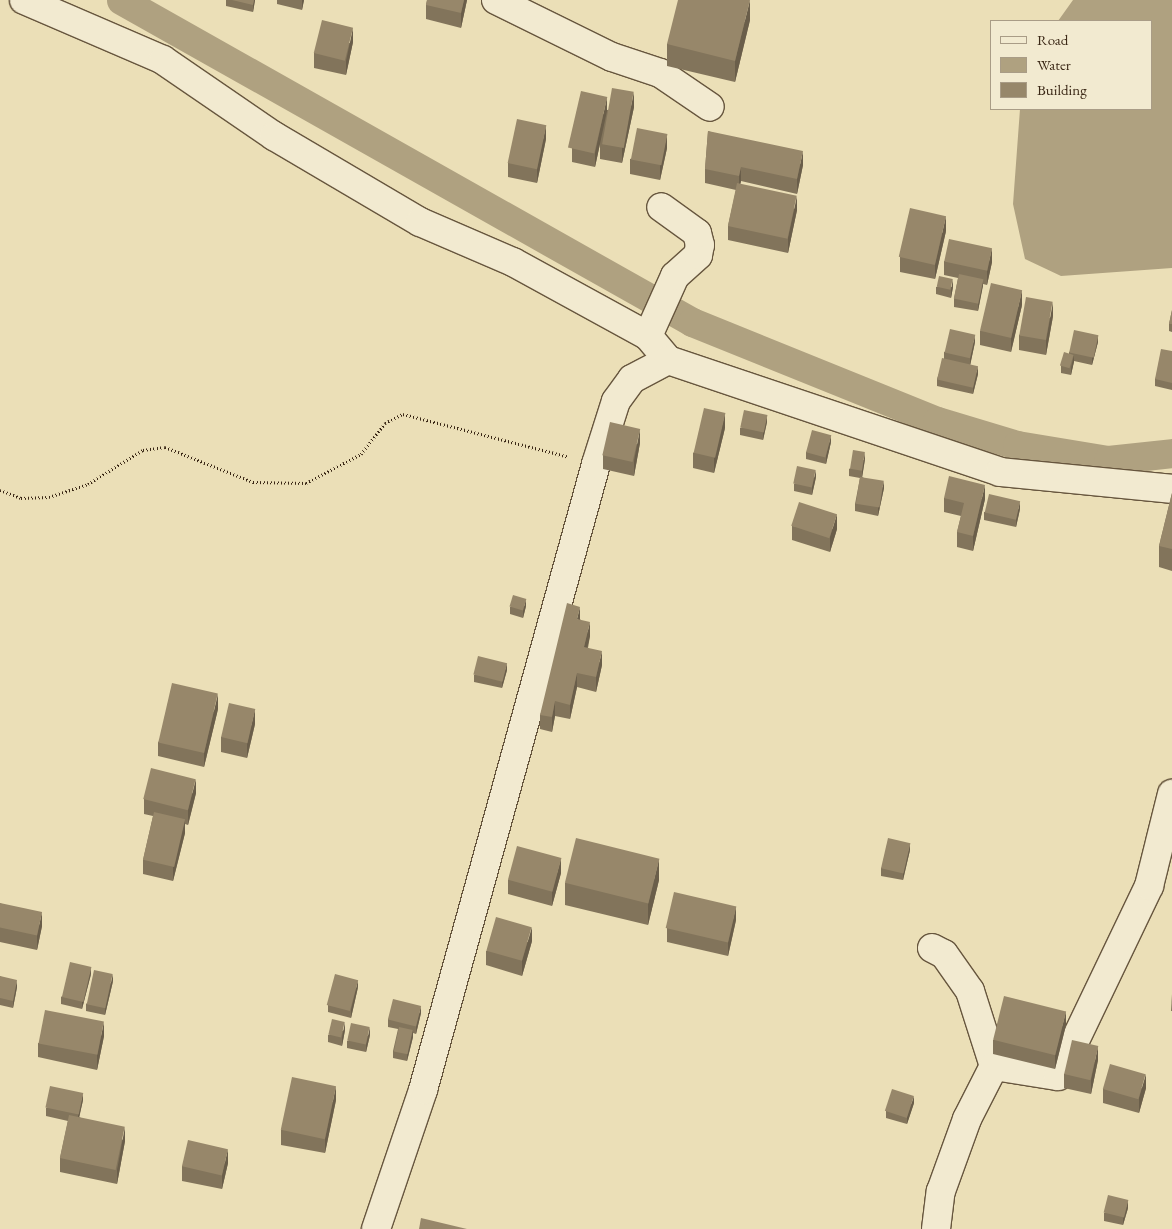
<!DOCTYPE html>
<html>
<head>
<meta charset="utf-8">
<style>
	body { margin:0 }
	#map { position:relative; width:1172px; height:1229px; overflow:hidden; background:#ebdfb7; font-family:"EB Garamond",serif }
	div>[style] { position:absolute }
	.water>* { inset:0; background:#afa180 }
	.canal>* { height:29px; margin:-14.5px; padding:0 14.5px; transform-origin:14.5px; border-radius:14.5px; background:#afa180 }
	.path>* { height:3px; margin-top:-1.5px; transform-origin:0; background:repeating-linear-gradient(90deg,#3b2816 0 1px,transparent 0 3.5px) }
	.roads { filter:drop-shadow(1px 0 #67563e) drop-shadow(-1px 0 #67563e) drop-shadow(0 1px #67563e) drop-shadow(0 -1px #67563e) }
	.minor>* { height:28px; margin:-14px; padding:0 14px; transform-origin:14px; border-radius:14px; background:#f2ead0 }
	.secondary>* { height:28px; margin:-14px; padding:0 14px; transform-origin:14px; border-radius:14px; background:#f2ead0 }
	.wall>* { inset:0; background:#82745b }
	.shaded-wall>* { inset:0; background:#6a5e4a }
	.building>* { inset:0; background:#97876a; transform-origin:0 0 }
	span { translate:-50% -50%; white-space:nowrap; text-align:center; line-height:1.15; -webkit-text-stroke:5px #f2ead0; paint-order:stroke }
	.legend { position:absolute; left:990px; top:20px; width:162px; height:90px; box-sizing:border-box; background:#f2ead0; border:1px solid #a99c86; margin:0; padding:6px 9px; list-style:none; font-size:15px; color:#3b2816 }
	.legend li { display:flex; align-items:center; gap:10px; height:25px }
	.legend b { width:25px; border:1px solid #a99c86 }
</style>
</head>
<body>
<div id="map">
	<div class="water">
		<div style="clip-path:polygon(1073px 0,1172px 0,1172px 268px,1061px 276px,1025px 259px,1013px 204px,1020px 109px,1151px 109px,1151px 21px,1058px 21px)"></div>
	</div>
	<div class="canal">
		<div style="left:121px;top:0;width:656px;rotate:29.42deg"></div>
		<div style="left:692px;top:322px;width:264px;rotate:22deg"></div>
		<div style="left:937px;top:421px;width:84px;rotate:16.7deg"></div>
		<div style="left:1017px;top:445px;width:92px;rotate:9.4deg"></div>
		<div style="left:1108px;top:460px;width:64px;rotate:-6.2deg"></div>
	</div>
	<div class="path">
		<div style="left:0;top:490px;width:22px;rotate:21deg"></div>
		<div style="left:21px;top:498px;width:28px;rotate:-2deg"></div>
		<div style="left:49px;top:497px;width:41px;rotate:-18.4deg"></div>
		<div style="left:88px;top:484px;width:65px;rotate:-31.7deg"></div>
		<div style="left:143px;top:450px;width:22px;rotate:-8deg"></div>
		<div style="left:165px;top:447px;width:95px;rotate:21.7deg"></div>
		<div style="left:253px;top:482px;width:53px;rotate:1.1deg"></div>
		<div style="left:306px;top:483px;width:62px;rotate:-27.8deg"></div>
		<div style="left:361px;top:454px;width:39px;rotate:-52deg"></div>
		<div style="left:385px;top:423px;width:20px;rotate:-27deg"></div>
		<div style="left:403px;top:414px;width:171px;rotate:14.5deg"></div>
	</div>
	<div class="roads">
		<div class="minor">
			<div style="left:24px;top:0;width:151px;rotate:23.3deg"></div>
			<div style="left:163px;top:60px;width:135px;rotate:34.4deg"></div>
			<div style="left:274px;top:136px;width:169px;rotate:30.5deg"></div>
			<div style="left:420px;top:222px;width:101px;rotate:23.3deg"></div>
			<div style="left:513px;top:262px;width:154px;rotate:28.7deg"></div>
			<div style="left:648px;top:336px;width:31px;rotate:50deg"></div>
			<div style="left:496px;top:0;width:129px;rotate:26.2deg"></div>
			<div style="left:612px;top:57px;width:51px;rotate:18.4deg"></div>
			<div style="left:660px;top:73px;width:60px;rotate:34.2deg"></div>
			<div style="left:648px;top:336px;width:66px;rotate:-65.8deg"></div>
			<div style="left:675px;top:276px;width:31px;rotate:-42deg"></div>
			<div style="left:698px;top:255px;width:10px;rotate:-79deg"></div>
			<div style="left:700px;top:245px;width:12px;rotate:-104deg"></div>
			<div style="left:697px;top:233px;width:44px;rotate:-144.2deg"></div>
			<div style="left:932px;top:948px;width:13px;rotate:27deg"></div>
			<div style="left:944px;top:954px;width:45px;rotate:54.9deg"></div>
			<div style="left:970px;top:991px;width:79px;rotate:72.3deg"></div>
			<div style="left:936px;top:1229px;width:38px;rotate:-83deg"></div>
			<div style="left:941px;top:1191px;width:77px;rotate:-70.1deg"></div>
			<div style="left:967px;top:1119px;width:59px;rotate:-63deg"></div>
			<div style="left:994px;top:1066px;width:65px;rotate:8.9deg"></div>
			<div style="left:1058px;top:1076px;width:211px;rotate:-64.4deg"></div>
			<div style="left:1149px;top:886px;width:95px;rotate:-76deg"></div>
		</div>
		<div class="secondary">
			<div style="left:376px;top:1229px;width:147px;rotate:-71.3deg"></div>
			<div style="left:423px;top:1090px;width:649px;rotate:-74.55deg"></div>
			<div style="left:596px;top:464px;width:66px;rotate:-72.4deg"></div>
			<div style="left:616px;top:401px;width:27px;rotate:-54deg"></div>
			<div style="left:632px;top:379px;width:41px;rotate:-27.8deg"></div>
			<div style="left:668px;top:360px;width:350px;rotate:18.6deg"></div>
			<div style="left:1000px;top:472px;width:173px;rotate:5.6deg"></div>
		</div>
	</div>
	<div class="wall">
		<div style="clip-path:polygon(226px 0,255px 0,253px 12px,226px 6px)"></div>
		<div style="clip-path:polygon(277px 0,304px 0,302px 10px,277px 4px)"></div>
		<div style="clip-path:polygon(427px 0,467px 0,461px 28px,426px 19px,426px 5px)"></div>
		<div style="clip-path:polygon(750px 20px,735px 82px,667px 66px,667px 44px)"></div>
		<div style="clip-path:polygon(353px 42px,346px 75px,314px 68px,314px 53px)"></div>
		<div style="clip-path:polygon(634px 107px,622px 163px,600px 159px,600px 144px,595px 167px,572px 162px,572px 148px,607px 110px)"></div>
		<div style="clip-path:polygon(708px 131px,803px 165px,797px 194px,741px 181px,740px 184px,797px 210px,788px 253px,728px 240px,728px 226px,736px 190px,705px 183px,705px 169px)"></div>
		<div style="clip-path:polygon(546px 139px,537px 183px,508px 177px,508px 163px)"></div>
		<div style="clip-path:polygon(667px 148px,660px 180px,630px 174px,630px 159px)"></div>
		<div style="clip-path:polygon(946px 231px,935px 279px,900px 272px,900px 257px)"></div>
		<div style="clip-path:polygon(944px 261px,992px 262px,987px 285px,983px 284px,978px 311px,954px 307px,954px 299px,958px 278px,944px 275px)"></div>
		<div style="clip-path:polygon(936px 287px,953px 287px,951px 298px,936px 294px)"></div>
		<div style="clip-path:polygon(1022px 305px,1011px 352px,980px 345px,980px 331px)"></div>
		<div style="clip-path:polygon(1172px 310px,1172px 332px,1169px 331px,1169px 324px)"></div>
		<div style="clip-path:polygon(1053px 316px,1046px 355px,1019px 350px,1019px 335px)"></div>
		<div style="clip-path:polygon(975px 342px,970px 365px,978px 374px,973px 394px,937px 386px,937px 379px,944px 359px,944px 352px)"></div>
		<div style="clip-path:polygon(1098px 342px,1092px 365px,1074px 361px,1071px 375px,1061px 373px,1061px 366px,1069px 354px,1069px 352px)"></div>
		<div style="clip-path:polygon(1172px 351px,1172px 390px,1155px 386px,1155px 379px)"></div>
		<div style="clip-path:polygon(767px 422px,763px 440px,740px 435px,740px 428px)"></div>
		<div style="clip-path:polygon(725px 428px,714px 473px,693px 468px,693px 453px)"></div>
		<div style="clip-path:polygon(831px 442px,826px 464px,806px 459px,806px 452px)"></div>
		<div style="clip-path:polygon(640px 443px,634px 476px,603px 469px,603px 455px)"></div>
		<div style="clip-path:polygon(865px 459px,862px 477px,884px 488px,878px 516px,855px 511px,855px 504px,860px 478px,849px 476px,849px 469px)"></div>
		<div style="clip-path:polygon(816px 477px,812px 495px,794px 491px,794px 484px)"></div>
		<div style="clip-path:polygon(1172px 493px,1172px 571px,1159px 567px,1159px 546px)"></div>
		<div style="clip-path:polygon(944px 498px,985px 499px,973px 551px,957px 547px,957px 532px,961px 516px,944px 512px)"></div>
		<div style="clip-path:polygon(1020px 509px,1016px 527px,984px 520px,984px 512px)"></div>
		<div style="clip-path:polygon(792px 526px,837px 529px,830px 552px,792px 540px)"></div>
		<div style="clip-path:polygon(526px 606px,523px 618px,510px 614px,510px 607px)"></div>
		<div style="clip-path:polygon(580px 619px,590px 636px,588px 648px,602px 665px,596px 692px,577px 687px,570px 719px,555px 716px,552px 732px,540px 729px,540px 715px)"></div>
		<div style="clip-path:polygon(507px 670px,502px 688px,474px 682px,474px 675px)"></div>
		<div style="clip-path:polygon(218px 709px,204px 767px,158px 756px,158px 742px)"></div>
		<div style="clip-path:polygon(255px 724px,247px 758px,221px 752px,221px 737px)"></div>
		<div style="clip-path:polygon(196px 793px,188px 825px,185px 824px,185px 833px,173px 881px,143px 874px,143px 860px,153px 816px,144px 814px,144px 799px)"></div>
		<div style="clip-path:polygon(910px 850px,903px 880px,881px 876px,881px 868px)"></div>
		<div style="clip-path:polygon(561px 873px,552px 906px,508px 894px,508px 880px)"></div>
		<div style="clip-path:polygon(659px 880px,648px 925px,565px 905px,565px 883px)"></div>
		<div style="clip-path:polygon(0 903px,42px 926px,37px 950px,0 942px)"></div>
		<div style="clip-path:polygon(736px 920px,728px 956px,667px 942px,667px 928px)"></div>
		<div style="clip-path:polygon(532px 941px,522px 976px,486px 965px,486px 951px)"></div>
		<div style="clip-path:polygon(91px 974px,82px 1009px,61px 1004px,61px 997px)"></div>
		<div style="clip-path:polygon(0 976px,17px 987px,13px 1008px,0 1005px)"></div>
		<div style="clip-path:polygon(113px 981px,105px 1015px,86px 1011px,86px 1004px)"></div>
		<div style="clip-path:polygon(358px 987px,351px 1018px,328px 1012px,328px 1005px)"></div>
		<div style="clip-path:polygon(1172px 994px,1172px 1011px,1171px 1011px)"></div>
		<div style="clip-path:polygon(421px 1013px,416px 1034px,413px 1033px,413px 1037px,407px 1061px,393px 1058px,393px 1051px,398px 1029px,388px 1027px,388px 1019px)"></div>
		<div style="clip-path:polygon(1066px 1025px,1055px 1069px,993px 1054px,993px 1040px)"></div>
		<div style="clip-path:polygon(345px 1030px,342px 1046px,328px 1042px,328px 1035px)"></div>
		<div style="clip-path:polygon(370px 1035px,366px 1052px,347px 1048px,347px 1041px)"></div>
		<div style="clip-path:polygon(104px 1036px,97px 1070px,38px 1057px,38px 1043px)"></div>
		<div style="clip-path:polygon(1098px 1060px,1091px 1094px,1064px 1088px,1064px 1074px)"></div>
		<div style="clip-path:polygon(1146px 1088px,1139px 1113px,1103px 1103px,1103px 1089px)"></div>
		<div style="clip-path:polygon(83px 1100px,79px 1117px,125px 1141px,117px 1184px,60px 1172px,60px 1158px,68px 1121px,46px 1116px,46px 1108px)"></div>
		<div style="clip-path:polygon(336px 1100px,325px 1153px,281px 1145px,281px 1130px)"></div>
		<div style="clip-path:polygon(914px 1103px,907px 1124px,886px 1118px,886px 1111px)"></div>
		<div style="clip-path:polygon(228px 1163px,222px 1189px,182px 1181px,182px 1166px)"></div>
		<div style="clip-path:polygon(1128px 1208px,1123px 1225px,1104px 1221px,1104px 1213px)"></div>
	</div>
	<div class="shaded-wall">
		<div style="clip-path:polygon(254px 0,255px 0,253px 12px,253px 5px)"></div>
		<div style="clip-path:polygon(302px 0,304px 0,302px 10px)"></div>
		<div style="clip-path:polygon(464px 0,467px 0,461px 28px,461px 13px)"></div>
		<div style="clip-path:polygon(750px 0,750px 20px,735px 82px,735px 61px)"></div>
		<div style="clip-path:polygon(353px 28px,353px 42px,346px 75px,346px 61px)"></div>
		<div style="clip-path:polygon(634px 92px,634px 107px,622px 163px,622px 149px)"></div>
		<div style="clip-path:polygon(607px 97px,607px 111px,595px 167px,595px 153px)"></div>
		<div style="clip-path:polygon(546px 125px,546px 139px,537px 183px,537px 169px)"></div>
		<div style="clip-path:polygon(667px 134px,667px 148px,660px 180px,660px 166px)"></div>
		<div style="clip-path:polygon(803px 151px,803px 165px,797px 194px,797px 179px)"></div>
		<div style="clip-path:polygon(741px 167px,741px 181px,739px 191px,739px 176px)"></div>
		<div style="clip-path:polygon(797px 196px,797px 210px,788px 253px,788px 238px)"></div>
		<div style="clip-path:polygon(946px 216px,946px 231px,935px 279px,935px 265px)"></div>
		<div style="clip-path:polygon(992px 248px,992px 262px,987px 285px,987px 270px)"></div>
		<div style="clip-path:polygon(953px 279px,953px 287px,951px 298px,951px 290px)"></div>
		<div style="clip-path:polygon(983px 279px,983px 286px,978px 311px,978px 304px)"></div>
		<div style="clip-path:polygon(1022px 290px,1022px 305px,1011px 352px,1011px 338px)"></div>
		<div style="clip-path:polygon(1053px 302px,1053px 316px,1046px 355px,1046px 341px)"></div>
		<div style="clip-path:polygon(975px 335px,975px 342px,970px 366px,970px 359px)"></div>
		<div style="clip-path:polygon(1098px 335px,1098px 342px,1092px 365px,1092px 358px)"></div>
		<div style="clip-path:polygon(1074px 355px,1074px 362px,1071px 375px,1071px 368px)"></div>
		<div style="clip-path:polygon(978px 366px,978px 374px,973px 394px,973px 387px)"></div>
		<div style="clip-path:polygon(725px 413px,725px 428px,714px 473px,714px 458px)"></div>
		<div style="clip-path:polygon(767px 415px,767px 422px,763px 440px,763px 433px)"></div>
		<div style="clip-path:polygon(640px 429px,640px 443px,634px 476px,634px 461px)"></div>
		<div style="clip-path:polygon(831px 435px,831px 442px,826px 464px,826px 456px)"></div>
		<div style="clip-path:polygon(865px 452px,865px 459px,862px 478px,862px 471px)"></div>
		<div style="clip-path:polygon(816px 470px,816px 477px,812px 495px,812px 487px)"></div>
		<div style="clip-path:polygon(884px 481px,884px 488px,878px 516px,878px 508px)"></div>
		<div style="clip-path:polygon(985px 485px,985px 499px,973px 551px,973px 536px)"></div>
		<div style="clip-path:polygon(1020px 501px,1020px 509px,1016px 527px,1016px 520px)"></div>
		<div style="clip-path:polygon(837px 514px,837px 529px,830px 552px,830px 537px)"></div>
		<div style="clip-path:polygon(526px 599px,526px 606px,523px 618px,523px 611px)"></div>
		<div style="clip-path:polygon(580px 607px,580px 621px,577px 619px)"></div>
		<div style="clip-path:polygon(590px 622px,590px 636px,584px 661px,584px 647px)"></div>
		<div style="clip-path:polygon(602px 651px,602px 665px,596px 692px,596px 677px)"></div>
		<div style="clip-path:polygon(507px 663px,507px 670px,502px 688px,502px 681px)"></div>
		<div style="clip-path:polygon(577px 673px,577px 687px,570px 719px,570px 705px)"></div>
		<div style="clip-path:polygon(218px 694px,218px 709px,204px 767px,204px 753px)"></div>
		<div style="clip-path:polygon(555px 701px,555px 716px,552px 732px,552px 717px)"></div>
		<div style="clip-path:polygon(255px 709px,255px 724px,247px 758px,247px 744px)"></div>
		<div style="clip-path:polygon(196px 779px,196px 793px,188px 825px,188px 810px)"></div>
		<div style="clip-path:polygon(185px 819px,185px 833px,173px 881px,173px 867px)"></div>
		<div style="clip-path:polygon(910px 843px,910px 850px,903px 880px,903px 873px)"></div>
		<div style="clip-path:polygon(561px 858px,561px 873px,552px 906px,552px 892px)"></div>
		<div style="clip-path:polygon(659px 859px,659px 880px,648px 925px,648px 904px)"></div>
		<div style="clip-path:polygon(736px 906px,736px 920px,728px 956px,728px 942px)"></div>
		<div style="clip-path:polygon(42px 912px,42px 926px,37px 950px,37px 935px)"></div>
		<div style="clip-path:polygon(532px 927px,532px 941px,522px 976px,522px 961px)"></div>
		<div style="clip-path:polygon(91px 967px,91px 974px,82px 1009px,82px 1002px)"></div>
		<div style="clip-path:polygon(113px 974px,113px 981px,105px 1015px,105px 1008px)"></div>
		<div style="clip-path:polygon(17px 980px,17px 987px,13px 1008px,13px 1001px)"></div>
		<div style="clip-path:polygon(358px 980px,358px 987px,351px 1018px,351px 1010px)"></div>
		<div style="clip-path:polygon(421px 1006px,421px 1013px,416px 1034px,416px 1026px)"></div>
		<div style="clip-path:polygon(1066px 1011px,1066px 1025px,1055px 1069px,1055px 1055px)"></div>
		<div style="clip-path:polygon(104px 1022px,104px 1036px,97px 1070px,97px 1055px)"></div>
		<div style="clip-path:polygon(345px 1022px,345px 1030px,342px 1046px,342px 1038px)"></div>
		<div style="clip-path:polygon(370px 1027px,370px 1035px,366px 1052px,366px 1045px)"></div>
		<div style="clip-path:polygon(413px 1030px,413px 1037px,407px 1061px,407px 1054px)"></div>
		<div style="clip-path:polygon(1098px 1046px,1098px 1060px,1091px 1094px,1091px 1080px)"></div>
		<div style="clip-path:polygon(1146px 1074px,1146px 1088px,1139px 1113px,1139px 1098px)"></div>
		<div style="clip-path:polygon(336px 1086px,336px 1100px,325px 1153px,325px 1139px)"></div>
		<div style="clip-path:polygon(83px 1093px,83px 1100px,78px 1123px,78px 1115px)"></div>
		<div style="clip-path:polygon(914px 1096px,914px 1103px,907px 1124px,907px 1117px)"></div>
		<div style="clip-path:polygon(125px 1127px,125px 1141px,117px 1184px,117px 1170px)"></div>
		<div style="clip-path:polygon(228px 1149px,228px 1163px,222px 1189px,222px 1175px)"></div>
		<div style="clip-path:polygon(1128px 1200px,1128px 1208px,1123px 1225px,1123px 1218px)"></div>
	</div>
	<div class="building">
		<div style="clip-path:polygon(232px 0,254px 0,253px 5px)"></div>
		<div style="clip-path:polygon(427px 0,464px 0,461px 13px,426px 5px)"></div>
		<div style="clip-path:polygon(678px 0,750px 0,735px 61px,667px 44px)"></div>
		<div style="left:322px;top:20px;width:32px;height:34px;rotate:14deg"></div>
		<div style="left:612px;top:88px;width:22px;height:57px;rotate:10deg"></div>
		<div style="left:581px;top:91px;width:27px;height:58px;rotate:13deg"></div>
		<div style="left:517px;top:119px;width:30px;height:45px;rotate:12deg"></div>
		<div style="left:637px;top:128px;width:31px;height:32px;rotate:11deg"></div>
		<div style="clip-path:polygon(708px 131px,803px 151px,797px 179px,741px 167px,739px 176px,705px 169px)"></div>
		<div style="left:737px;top:183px;width:61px;height:44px;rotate:12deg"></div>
		<div style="left:910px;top:208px;width:37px;height:50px;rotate:13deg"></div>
		<div style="left:949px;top:239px;width:44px;height:23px;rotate:12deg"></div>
		<div style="left:959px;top:274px;width:25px;height:25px;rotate:12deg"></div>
		<div style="left:939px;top:276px;width:14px;height:11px;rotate:12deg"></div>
		<div style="left:991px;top:283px;width:32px;height:49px;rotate:13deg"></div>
		<div style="left:1026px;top:297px;width:27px;height:39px;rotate:10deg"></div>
		<div style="clip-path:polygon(1172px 310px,1172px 324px,1169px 324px)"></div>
		<div style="left:950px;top:329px;width:26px;height:24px;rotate:13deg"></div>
		<div style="left:1074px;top:330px;width:25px;height:23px;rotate:12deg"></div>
		<div style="clip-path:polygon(1161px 349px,1172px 351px,1172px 383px,1155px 379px)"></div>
		<div style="left:1064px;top:352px;width:10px;height:14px;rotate:17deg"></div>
		<div style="left:942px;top:358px;width:37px;height:22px;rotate:13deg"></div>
		<div style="left:704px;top:408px;width:22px;height:46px;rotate:13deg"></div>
		<div style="left:744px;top:410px;width:24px;height:18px;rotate:12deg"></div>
		<div style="left:610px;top:422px;width:31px;height:34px;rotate:13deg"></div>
		<div style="left:812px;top:430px;width:20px;height:23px;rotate:15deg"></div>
		<div style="left:853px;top:450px;width:12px;height:19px;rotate:9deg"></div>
		<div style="left:797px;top:466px;width:19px;height:18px;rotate:12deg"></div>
		<div style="clip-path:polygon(949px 476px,985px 485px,973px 536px,957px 532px,964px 503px,944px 498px)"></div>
		<div style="left:860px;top:477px;width:24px;height:27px;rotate:9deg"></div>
		<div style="clip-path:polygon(1172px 493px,1172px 549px,1159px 546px)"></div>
		<div style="left:989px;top:494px;width:32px;height:19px;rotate:13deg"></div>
		<div style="left:799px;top:502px;width:40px;height:25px;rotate:18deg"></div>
		<div style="left:513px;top:595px;width:14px;height:12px;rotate:17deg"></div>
		<div style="clip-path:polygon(567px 603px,580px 607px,577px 619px,590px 622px,584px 647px,602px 651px,596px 677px,577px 673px,570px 705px,555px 701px,552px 717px,540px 715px)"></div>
		<div style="left:478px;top:656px;width:30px;height:19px;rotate:14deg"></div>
		<div style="left:172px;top:683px;width:47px;height:61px;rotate:13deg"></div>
		<div style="left:229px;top:703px;width:27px;height:35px;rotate:13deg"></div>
		<div style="left:151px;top:768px;width:46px;height:32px;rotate:14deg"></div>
		<div style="left:154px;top:812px;width:32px;height:49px;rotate:13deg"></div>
		<div style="left:576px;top:838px;width:86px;height:46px;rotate:14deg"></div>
		<div style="left:888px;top:838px;width:23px;height:31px;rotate:13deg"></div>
		<div style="left:517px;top:846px;width:46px;height:35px;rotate:15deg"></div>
		<div style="left:674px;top:892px;width:64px;height:37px;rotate:13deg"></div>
		<div style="left:0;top:903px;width:43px;height:24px;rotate:12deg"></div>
		<div style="left:496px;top:917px;width:37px;height:35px;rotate:16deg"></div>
		<div style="left:70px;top:962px;width:22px;height:36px;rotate:13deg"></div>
		<div style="left:94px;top:970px;width:19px;height:35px;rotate:12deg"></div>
		<div style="left:335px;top:974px;width:24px;height:32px;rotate:15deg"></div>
		<div style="clip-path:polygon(0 976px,17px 980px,13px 1001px,0 998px)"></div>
		<div style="left:1004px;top:996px;width:64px;height:45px;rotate:14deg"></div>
		<div style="left:393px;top:999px;width:29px;height:21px;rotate:14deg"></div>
		<div style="left:45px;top:1010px;width:60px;height:34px;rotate:11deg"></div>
		<div style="left:332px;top:1019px;width:13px;height:16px;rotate:13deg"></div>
		<div style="left:351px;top:1023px;width:19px;height:18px;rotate:12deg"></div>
		<div style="left:399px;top:1027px;width:14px;height:25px;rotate:12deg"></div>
		<div style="left:1072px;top:1040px;width:27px;height:35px;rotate:13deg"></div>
		<div style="left:1110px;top:1064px;width:37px;height:26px;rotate:16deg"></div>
		<div style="left:292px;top:1077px;width:45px;height:54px;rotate:12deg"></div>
		<div style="left:50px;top:1086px;width:34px;height:22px;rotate:12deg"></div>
		<div style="left:892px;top:1089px;width:23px;height:23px;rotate:18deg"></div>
		<div style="left:69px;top:1115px;width:57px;height:44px;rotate:12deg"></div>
		<div style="left:188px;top:1140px;width:41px;height:27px;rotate:13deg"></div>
		<div style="left:1108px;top:1195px;width:21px;height:18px;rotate:14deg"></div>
		<div style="clip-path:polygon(421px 1218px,467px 1229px,419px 1229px)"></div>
	</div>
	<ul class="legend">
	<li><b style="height:6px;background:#f2ead0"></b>Road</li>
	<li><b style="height:14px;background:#afa180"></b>Water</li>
	<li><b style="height:14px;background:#97876a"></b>Building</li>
	</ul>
</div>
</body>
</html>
